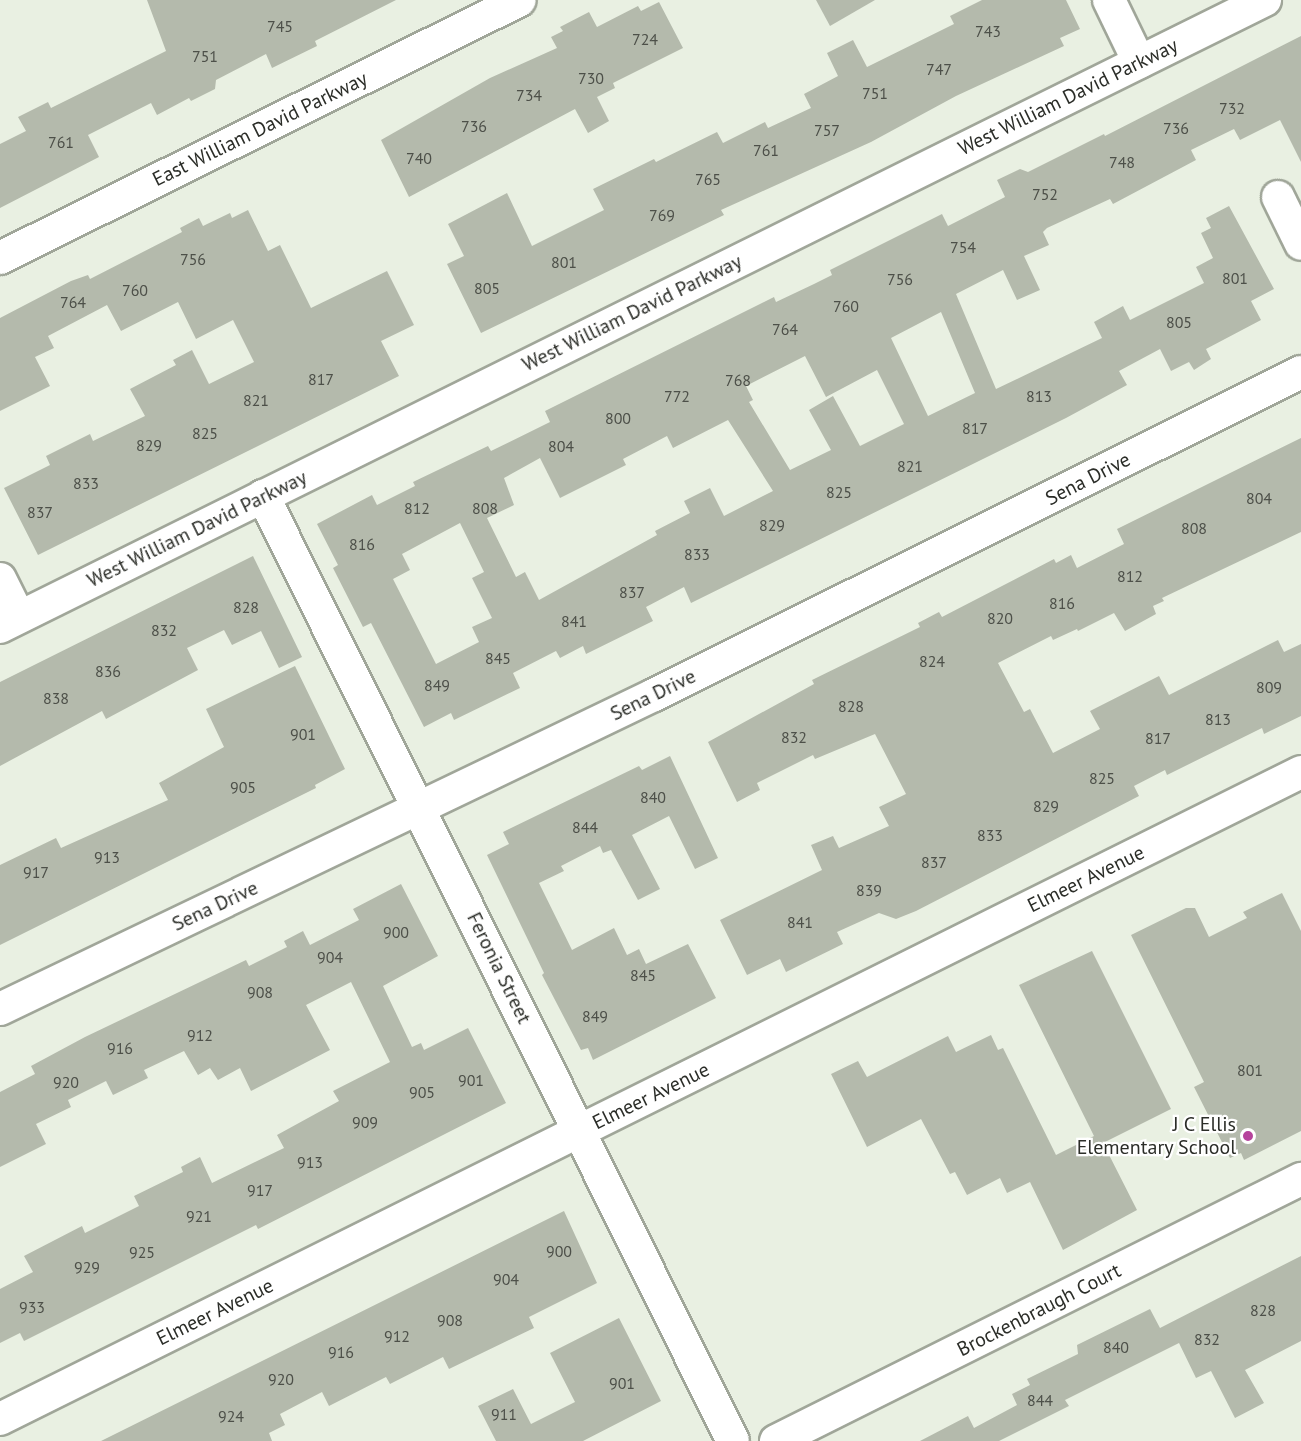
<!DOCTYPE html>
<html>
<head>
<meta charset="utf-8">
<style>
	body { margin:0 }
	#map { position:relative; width:1301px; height:1441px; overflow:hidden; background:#e9f0e2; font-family:"PT Sans",sans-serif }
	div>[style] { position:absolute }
	.building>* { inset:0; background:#b4baac }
	.roads { filter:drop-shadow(2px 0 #a0a699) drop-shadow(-2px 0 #a0a699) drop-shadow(0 2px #a0a699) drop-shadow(0 -2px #a0a699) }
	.minor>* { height:32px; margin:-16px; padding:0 16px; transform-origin:16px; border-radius:16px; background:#fff }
	.dots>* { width:16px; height:16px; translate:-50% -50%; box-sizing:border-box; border:3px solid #fff; border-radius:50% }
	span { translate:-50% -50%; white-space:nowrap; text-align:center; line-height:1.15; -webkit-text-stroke:4.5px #fff; paint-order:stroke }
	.number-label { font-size:16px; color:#4d5049 }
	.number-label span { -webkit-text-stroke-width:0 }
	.street-label { font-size:20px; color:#2b2d28 }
	.poi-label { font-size:20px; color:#2b2d28 }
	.right { translate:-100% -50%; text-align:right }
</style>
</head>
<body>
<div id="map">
	<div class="building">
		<div style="clip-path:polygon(147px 0,396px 0,315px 41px,317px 46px,272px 68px,266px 54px,216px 80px,215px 89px,191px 101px,189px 98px,157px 115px,151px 103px,88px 135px,99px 157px,0 208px,0 144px,26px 131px,18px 117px,48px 102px,51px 108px,166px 51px)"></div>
		<div style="clip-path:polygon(816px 0,875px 0,830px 26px)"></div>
		<div style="clip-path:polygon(982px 0,1066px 0,1080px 29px,1060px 38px,1064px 46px,956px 96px,871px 142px,721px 210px,724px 215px,481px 333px,447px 264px,464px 256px,448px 224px,507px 193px,532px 246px,604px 210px,593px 189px,654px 159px,656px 162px,717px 132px,723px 143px,765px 122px,768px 128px,811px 108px,804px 94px,838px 76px,827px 53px,853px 40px,867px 67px,954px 24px,950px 16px)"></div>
		<div style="clip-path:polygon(659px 2px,683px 48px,613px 83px,615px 88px,597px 97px,609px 121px,588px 133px,575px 109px,409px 197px,381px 140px,490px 78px,557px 48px,551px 37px,563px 31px,560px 27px,589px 12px,597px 27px,638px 6px,641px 11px)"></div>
		<div style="clip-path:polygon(evenodd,1301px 36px,1301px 162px,1280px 120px,1240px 140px,1234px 129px,1191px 150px,1196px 160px,1113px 204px,1110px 199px,1047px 228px,1043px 232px,1049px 245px,1024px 256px,1040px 290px,1017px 300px,1003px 270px,956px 294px,996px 389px,1102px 338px,1094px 322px,1123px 306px,1130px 320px,1204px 283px,1196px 267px,1213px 258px,1201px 233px,1211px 228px,1206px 218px,1229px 206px,1274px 289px,1251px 301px,1261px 320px,1206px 349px,1211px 359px,1194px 370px,1189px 362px,1171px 371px,1160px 349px,1119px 371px,1127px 385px,1066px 418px,691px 603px,684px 587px,646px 607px,653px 621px,586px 654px,583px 646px,560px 658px,556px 651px,513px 673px,520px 688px,454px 720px,451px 713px,424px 727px,371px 623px,363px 627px,333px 568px,338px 565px,317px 524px,372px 495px,377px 505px,415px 486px,413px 482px,488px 446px,491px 451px,550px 422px,545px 411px,774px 297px,776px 302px,814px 284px,832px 275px,830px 270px,942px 214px,948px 226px,1005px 197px,997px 180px,1020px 169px,1028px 172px,1104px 134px,1105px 136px,1301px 36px,941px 312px,975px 393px,928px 416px,891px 338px,941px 312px,1301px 36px,805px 356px,826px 397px,877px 370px,904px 424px,860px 446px,833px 396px,809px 410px,831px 450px,790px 470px,749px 402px,753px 400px,746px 386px,805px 356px,1301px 36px,728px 420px,773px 491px,724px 516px,710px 488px,684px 501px,690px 513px,655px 531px,657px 535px,539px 600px,525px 572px,516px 577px,487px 518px,514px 505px,504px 478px,540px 458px,560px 498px,626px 465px,623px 459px,667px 436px,673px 448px,728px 420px,1301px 36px,460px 523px,484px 572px,472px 578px,492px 618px,472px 627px,479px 642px,436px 664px,393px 579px,410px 570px,402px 554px,460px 523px)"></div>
		<div style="clip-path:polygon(248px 210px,268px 251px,280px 245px,311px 308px,387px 271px,414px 325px,381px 341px,399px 376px,38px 555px,4px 488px,50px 465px,46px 456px,90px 434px,93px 441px,145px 416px,130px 389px,176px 365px,173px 360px,192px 350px,209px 384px,254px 362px,233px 320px,196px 339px,178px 302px,121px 331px,107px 305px,48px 336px,54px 348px,35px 357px,50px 386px,0 411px,0 318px,71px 281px,88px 275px,90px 279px,182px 232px,180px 228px,199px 218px,203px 226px,230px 213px,232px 218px)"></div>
		<div style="clip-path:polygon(1301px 438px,1301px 532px,1162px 598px,1164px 601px,1153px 606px,1156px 614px,1125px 631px,1114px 613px,1078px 631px,1077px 629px,1053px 640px,1051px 636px,998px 663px,1024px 712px,1030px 709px,1053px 753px,1100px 729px,1090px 711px,1159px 676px,1169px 695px,1278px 640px,1284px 652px,1301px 644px,1301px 716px,1264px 734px,1262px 728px,1167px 775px,1165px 770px,1134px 786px,1139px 796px,916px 911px,896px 919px,879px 913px,837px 932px,843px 944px,786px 972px,780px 959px,747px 975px,720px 920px,822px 870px,811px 845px,833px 836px,839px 848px,889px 826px,879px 807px,906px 794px,875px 734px,815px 759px,813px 755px,757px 783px,760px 790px,737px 802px,708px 742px,814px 684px,812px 680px,920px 627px,918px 623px,939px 612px,942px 617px,1054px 559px,1056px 563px,1071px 555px,1077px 568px,1124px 544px,1117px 529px)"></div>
		<div style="clip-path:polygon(253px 556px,302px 657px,279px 668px,261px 631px,232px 645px,224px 630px,187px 648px,198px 670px,106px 719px,102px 711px,0 766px,0 682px)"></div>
		<div style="clip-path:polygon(295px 666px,345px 769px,315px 785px,316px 788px,0 945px,0 865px,56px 838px,61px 848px,168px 800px,159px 783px,224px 747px,206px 709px)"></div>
		<div style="clip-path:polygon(670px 756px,718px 858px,695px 869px,669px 816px,632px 835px,660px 889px,638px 900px,611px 850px,603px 853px,600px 846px,561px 866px,564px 871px,539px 883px,572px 950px,614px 928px,627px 955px,639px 949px,646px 964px,688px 944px,716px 998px,593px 1060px,588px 1048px,581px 1050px,542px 975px,544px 973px,487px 855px,509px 844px,503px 832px,639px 766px,642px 770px)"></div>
		<div style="clip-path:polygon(401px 884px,438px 956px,383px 986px,412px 1047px,421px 1043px,424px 1050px,468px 1028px,506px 1103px,258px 1229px,256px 1225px,24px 1341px,20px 1333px,0 1343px,0 1289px,33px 1272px,24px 1256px,82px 1226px,85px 1233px,139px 1206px,134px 1196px,183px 1172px,181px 1167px,200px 1157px,212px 1183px,284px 1148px,277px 1135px,339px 1101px,333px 1091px,390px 1062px,351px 982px,306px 1005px,330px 1050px,251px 1091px,240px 1068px,218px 1080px,210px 1068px,198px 1075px,184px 1051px,144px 1070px,148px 1078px,113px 1095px,106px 1081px,68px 1100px,71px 1107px,36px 1124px,46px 1144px,0 1167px,0 1092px,35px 1074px,31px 1066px,85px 1037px,246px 960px,249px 966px,287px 947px,284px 941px,303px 931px,310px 945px,359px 920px,353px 909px)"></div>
		<div style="clip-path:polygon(1282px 893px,1301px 931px,1301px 1131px,1244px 1160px,1241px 1153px,1230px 1158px,1194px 1087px,1204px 1082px,1131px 935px,1186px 908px,1195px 908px,1209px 937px,1247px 918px,1243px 912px)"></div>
		<div style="clip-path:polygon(1092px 951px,1171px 1109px,1103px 1143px,1137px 1210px,1063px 1250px,1030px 1182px,1007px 1193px,1000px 1178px,967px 1195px,955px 1172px,950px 1174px,921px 1119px,867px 1147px,831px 1074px,858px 1061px,867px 1077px,948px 1036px,956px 1052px,991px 1035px,998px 1050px,1003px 1048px,1056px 1155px,1094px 1136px,1019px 985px)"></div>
		<div style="clip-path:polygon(564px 1211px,597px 1283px,529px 1317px,534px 1328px,449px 1369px,443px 1357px,390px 1384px,386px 1377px,329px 1406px,322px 1392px,280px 1414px,285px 1425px,269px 1433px,272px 1441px,101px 1441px)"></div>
		<div style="clip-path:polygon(1301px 1256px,1301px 1341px,1245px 1370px,1264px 1403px,1235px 1418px,1211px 1371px,1196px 1378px,1179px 1343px,1065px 1400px,1069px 1406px,999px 1441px,920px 1441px,968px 1416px,974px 1428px,1017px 1405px,1012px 1394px,1030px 1385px,1027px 1379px,1078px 1354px,1077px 1345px,1150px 1309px,1160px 1328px)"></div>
		<div style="clip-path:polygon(619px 1318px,661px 1401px,583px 1441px,496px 1441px,478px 1406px,513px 1389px,531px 1424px,575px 1402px,550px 1353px)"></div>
	</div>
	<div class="roads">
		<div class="minor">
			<div style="left:1109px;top:0;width:69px;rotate:64.2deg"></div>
			<div style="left:1278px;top:197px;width:52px;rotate:63.9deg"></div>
			<div style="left:0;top:258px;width:580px;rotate:-26.39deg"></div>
			<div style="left:263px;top:496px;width:1055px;rotate:63.56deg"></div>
			<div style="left:0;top:579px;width:42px;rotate:63.4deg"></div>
			<div style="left:0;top:627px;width:1412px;rotate:-26.37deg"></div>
			<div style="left:0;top:1009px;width:725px;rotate:-25.65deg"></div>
			<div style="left:654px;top:695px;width:723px;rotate:-26.53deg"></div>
			<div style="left:0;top:1419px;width:1453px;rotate:-26.44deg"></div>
			<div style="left:776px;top:1441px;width:587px;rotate:-26.52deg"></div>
		</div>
	</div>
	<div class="dots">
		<div style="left:1248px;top:1136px;background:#b6439c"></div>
	</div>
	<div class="number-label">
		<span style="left:280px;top:26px">745</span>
		<span style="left:988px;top:31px">743</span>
		<span style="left:645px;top:39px">724</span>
		<span style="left:205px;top:56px">751</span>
		<span style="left:939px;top:69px">747</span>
		<span style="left:591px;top:78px">730</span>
		<span style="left:875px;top:93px">751</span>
		<span style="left:529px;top:95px">734</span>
		<span style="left:1232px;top:108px">732</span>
		<span style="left:474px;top:126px">736</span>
		<span style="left:1176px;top:128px">736</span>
		<span style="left:827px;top:130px">757</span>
		<span style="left:61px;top:142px">761</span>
		<span style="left:766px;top:150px">761</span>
		<span style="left:419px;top:158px">740</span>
		<span style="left:1122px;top:162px">748</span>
		<span style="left:708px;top:179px">765</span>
		<span style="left:1045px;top:194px">752</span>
		<span style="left:662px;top:215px">769</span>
		<span style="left:963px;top:247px">754</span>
		<span style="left:193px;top:259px">756</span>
		<span style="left:564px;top:262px">801</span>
		<span style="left:1235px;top:278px">801</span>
		<span style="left:900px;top:279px">756</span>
		<span style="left:487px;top:288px">805</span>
		<span style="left:135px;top:290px">760</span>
		<span style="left:73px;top:302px">764</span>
		<span style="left:846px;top:306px">760</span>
		<span style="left:1179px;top:322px">805</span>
		<span style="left:785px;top:329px">764</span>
		<span style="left:321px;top:379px">817</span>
		<span style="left:738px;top:380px">768</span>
		<span style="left:677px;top:396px">772</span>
		<span style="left:1039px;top:396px">813</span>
		<span style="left:256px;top:400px">821</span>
		<span style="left:618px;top:418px">800</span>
		<span style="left:975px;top:428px">817</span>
		<span style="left:205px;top:433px">825</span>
		<span style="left:149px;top:445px">829</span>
		<span style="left:561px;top:446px">804</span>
		<span style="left:910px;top:466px">821</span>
		<span style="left:86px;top:483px">833</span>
		<span style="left:839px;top:492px">825</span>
		<span style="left:1259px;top:498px">804</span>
		<span style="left:417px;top:508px">812</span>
		<span style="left:485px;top:508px">808</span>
		<span style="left:40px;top:512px">837</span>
		<span style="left:772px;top:525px">829</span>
		<span style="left:1194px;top:528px">808</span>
		<span style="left:362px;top:544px">816</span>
		<span style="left:697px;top:554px">833</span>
		<span style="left:1130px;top:576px">812</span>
		<span style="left:632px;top:592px">837</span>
		<span style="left:1062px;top:603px">816</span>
		<span style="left:246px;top:607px">828</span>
		<span style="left:1000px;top:618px">820</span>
		<span style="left:574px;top:621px">841</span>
		<span style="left:164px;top:630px">832</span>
		<span style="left:498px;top:658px">845</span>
		<span style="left:932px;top:661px">824</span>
		<span style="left:108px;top:671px">836</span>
		<span style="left:437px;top:685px">849</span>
		<span style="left:1269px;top:687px">809</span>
		<span style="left:56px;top:698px">838</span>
		<span style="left:851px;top:706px">828</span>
		<span style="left:1218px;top:719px">813</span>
		<span style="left:303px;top:734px">901</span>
		<span style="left:794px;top:737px">832</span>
		<span style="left:1158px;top:738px">817</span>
		<span style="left:1102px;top:778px">825</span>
		<span style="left:243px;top:787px">905</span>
		<span style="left:653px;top:797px">840</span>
		<span style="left:1046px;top:806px">829</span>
		<span style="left:585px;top:827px">844</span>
		<span style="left:990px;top:835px">833</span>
		<span style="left:107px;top:857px">913</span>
		<span style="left:934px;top:862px">837</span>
		<span style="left:36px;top:872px">917</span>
		<span style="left:869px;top:890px">839</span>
		<span style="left:800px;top:922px">841</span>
		<span style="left:396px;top:932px">900</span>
		<span style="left:330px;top:957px">904</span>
		<span style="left:643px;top:975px">845</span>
		<span style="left:260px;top:992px">908</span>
		<span style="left:595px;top:1016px">849</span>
		<span style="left:200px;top:1035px">912</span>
		<span style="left:120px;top:1048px">916</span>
		<span style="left:1250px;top:1070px">801</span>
		<span style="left:471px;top:1080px">901</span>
		<span style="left:66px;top:1082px">920</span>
		<span style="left:422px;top:1092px">905</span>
		<span style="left:365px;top:1122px">909</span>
		<span style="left:310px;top:1162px">913</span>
		<span style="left:260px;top:1190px">917</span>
		<span style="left:199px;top:1216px">921</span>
		<span style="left:559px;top:1251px">900</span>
		<span style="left:142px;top:1252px">925</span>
		<span style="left:87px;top:1267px">929</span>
		<span style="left:506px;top:1279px">904</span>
		<span style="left:32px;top:1307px">933</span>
		<span style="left:1263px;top:1310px">828</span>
		<span style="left:450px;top:1320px">908</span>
		<span style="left:397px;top:1336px">912</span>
		<span style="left:1207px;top:1339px">832</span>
		<span style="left:1116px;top:1347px">840</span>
		<span style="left:341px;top:1352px">916</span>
		<span style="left:281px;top:1379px">920</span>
		<span style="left:622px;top:1383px">901</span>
		<span style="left:1040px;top:1400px">844</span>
		<span style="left:504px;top:1414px">911</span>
		<span style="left:231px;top:1416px">924</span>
	</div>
	<div class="street-label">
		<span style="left:1068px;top:97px;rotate:-26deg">West William David Parkway</span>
		<span style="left:260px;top:129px;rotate:-26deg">East William David Parkway</span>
		<span style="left:632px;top:313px;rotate:-26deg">West William David Parkway</span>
		<span style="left:1088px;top:479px;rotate:-27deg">Sena Drive</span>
		<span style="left:197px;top:529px;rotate:-26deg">West William David Parkway</span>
		<span style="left:653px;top:695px;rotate:-26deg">Sena Drive</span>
		<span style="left:1086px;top:879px;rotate:-26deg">Elmeer Avenue</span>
		<span style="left:215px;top:906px;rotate:-25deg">Sena Drive</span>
		<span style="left:499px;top:968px;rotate:64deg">Feronia Street</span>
		<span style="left:651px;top:1096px;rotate:-26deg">Elmeer Avenue</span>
		<span style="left:1039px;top:1310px;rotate:-27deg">Brockenbraugh Court</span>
		<span style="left:215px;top:1312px;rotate:-26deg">Elmeer Avenue</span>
	</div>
	<div class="poi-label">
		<span class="right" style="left:1236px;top:1136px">J C Ellis<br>Elementary School</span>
	</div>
</div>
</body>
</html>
